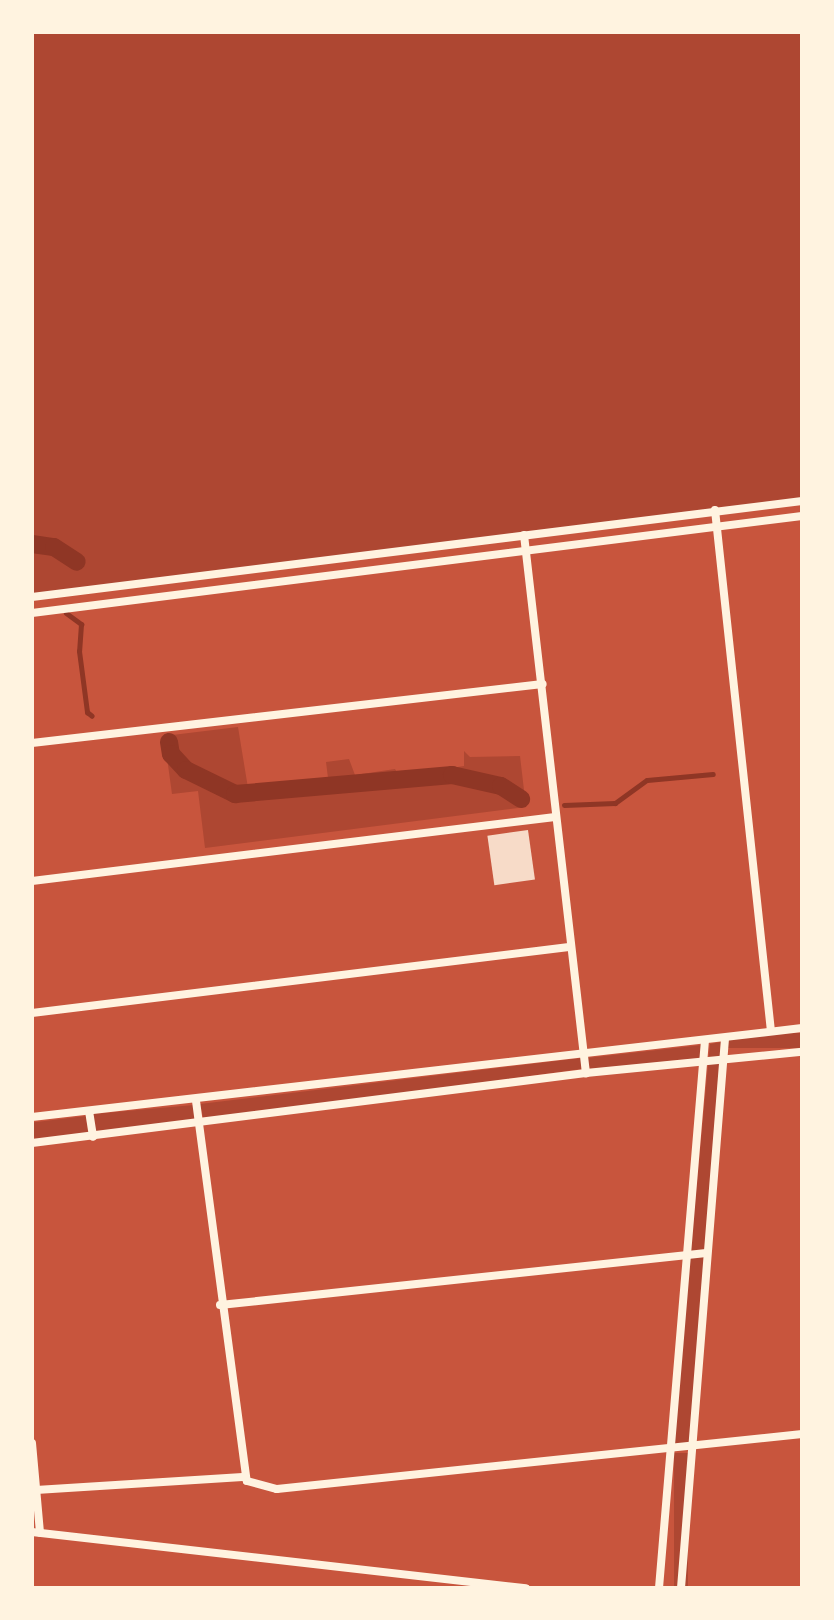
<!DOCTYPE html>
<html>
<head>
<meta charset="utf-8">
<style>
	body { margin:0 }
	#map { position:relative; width:834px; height:1620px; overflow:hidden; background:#c8553d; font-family:"Exo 2",sans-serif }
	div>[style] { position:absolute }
	.green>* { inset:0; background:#ae4732; transform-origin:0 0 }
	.stream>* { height:5px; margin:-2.5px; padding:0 2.5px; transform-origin:2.5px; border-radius:2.5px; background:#8f3625 }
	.canal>* { height:18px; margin:-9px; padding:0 9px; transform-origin:9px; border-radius:9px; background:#8f3625 }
	.building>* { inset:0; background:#f7dbc8; transform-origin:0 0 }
	.minor>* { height:8px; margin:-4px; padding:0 4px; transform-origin:4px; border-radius:4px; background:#fff3e0 }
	span { translate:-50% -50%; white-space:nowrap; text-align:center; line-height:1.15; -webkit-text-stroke:8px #fff3e0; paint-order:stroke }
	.frame { position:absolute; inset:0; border:34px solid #fff3e0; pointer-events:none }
</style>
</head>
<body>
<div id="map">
	<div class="green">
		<div style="clip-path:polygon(32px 32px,802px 32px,802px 501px,32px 599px)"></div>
		<div style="clip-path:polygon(238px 727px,248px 788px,328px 778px,326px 762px,349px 759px,355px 775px,395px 769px,399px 776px,464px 766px,464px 751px,470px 757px,520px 756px,526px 807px,205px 848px,198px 791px,172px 794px,164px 736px)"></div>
		<div style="left:802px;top:1033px;width:15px;height:74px;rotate:90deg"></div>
		<div style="clip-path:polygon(721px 1042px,689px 1445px,672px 1447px,710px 1044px)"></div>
		<div style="clip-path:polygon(702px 1045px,700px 1058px,590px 1069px,587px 1058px)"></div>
		<div style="clip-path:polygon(581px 1058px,581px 1069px,204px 1121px,200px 1104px)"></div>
		<div style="clip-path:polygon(194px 1105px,194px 1122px,96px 1134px,93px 1114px)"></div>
		<div style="left:86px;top:1116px;width:17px;height:54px;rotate:83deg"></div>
		<div style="left:674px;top:1453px;width:14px;height:135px"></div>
	</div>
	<div class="stream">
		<div style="left:66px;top:613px;width:19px;rotate:36deg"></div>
		<div style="left:81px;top:624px;width:27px;rotate:94deg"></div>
		<div style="left:79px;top:651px;width:62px;rotate:82.5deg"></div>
		<div style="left:87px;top:712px;width:6px;rotate:39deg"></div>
		<div style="left:564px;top:805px;width:51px;rotate:-2.2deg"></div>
		<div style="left:615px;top:803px;width:39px;rotate:-36deg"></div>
		<div style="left:647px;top:780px;width:66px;rotate:-5.2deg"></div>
	</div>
	<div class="canal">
		<div style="left:32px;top:544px;width:22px;rotate:8deg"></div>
		<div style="left:54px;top:547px;width:27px;rotate:33deg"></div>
		<div style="left:169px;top:742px;width:12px;rotate:81deg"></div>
		<div style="left:171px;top:754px;width:22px;rotate:47deg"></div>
		<div style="left:186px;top:770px;width:55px;rotate:26.1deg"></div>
		<div style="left:235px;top:794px;width:218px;rotate:-5deg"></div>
		<div style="left:452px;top:775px;width:50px;rotate:12.7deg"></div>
		<div style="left:501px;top:786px;width:24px;rotate:33deg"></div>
	</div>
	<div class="building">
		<div style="left:528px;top:830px;width:50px;height:41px;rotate:82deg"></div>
	</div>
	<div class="minor">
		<div style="left:715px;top:510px;width:524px;rotate:83.87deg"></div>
		<div style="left:524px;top:535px;width:542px;rotate:83.43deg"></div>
		<div style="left:32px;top:597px;width:776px;rotate:-7.11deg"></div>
		<div style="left:32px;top:613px;width:776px;rotate:-7.18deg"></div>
		<div style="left:32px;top:743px;width:514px;rotate:-6.59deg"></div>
		<div style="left:32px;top:881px;width:527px;rotate:-6.98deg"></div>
		<div style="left:32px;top:1013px;width:541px;rotate:-7.01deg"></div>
		<div style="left:196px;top:1101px;width:383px;rotate:82.4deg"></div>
		<div style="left:247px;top:1481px;width:31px;rotate:15deg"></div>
		<div style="left:277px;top:1489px;width:528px;rotate:-5.98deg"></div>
		<div style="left:89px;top:1111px;width:26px;rotate:81deg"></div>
		<div style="left:32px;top:1117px;width:775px;rotate:-6.59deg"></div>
		<div style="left:32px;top:1143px;width:558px;rotate:-7.2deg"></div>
		<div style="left:586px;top:1073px;width:217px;rotate:-5.6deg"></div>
		<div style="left:220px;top:1305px;width:489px;rotate:-6.1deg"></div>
		<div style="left:32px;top:1443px;width:90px;rotate:84.9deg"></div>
		<div style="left:36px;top:1490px;width:207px;rotate:-3.6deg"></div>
		<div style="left:32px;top:1532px;width:497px;rotate:6.5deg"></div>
		<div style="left:659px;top:1588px;width:550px;rotate:-85.2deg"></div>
		<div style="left:681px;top:1588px;width:551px;rotate:-85.42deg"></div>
	</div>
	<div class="frame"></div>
</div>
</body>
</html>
